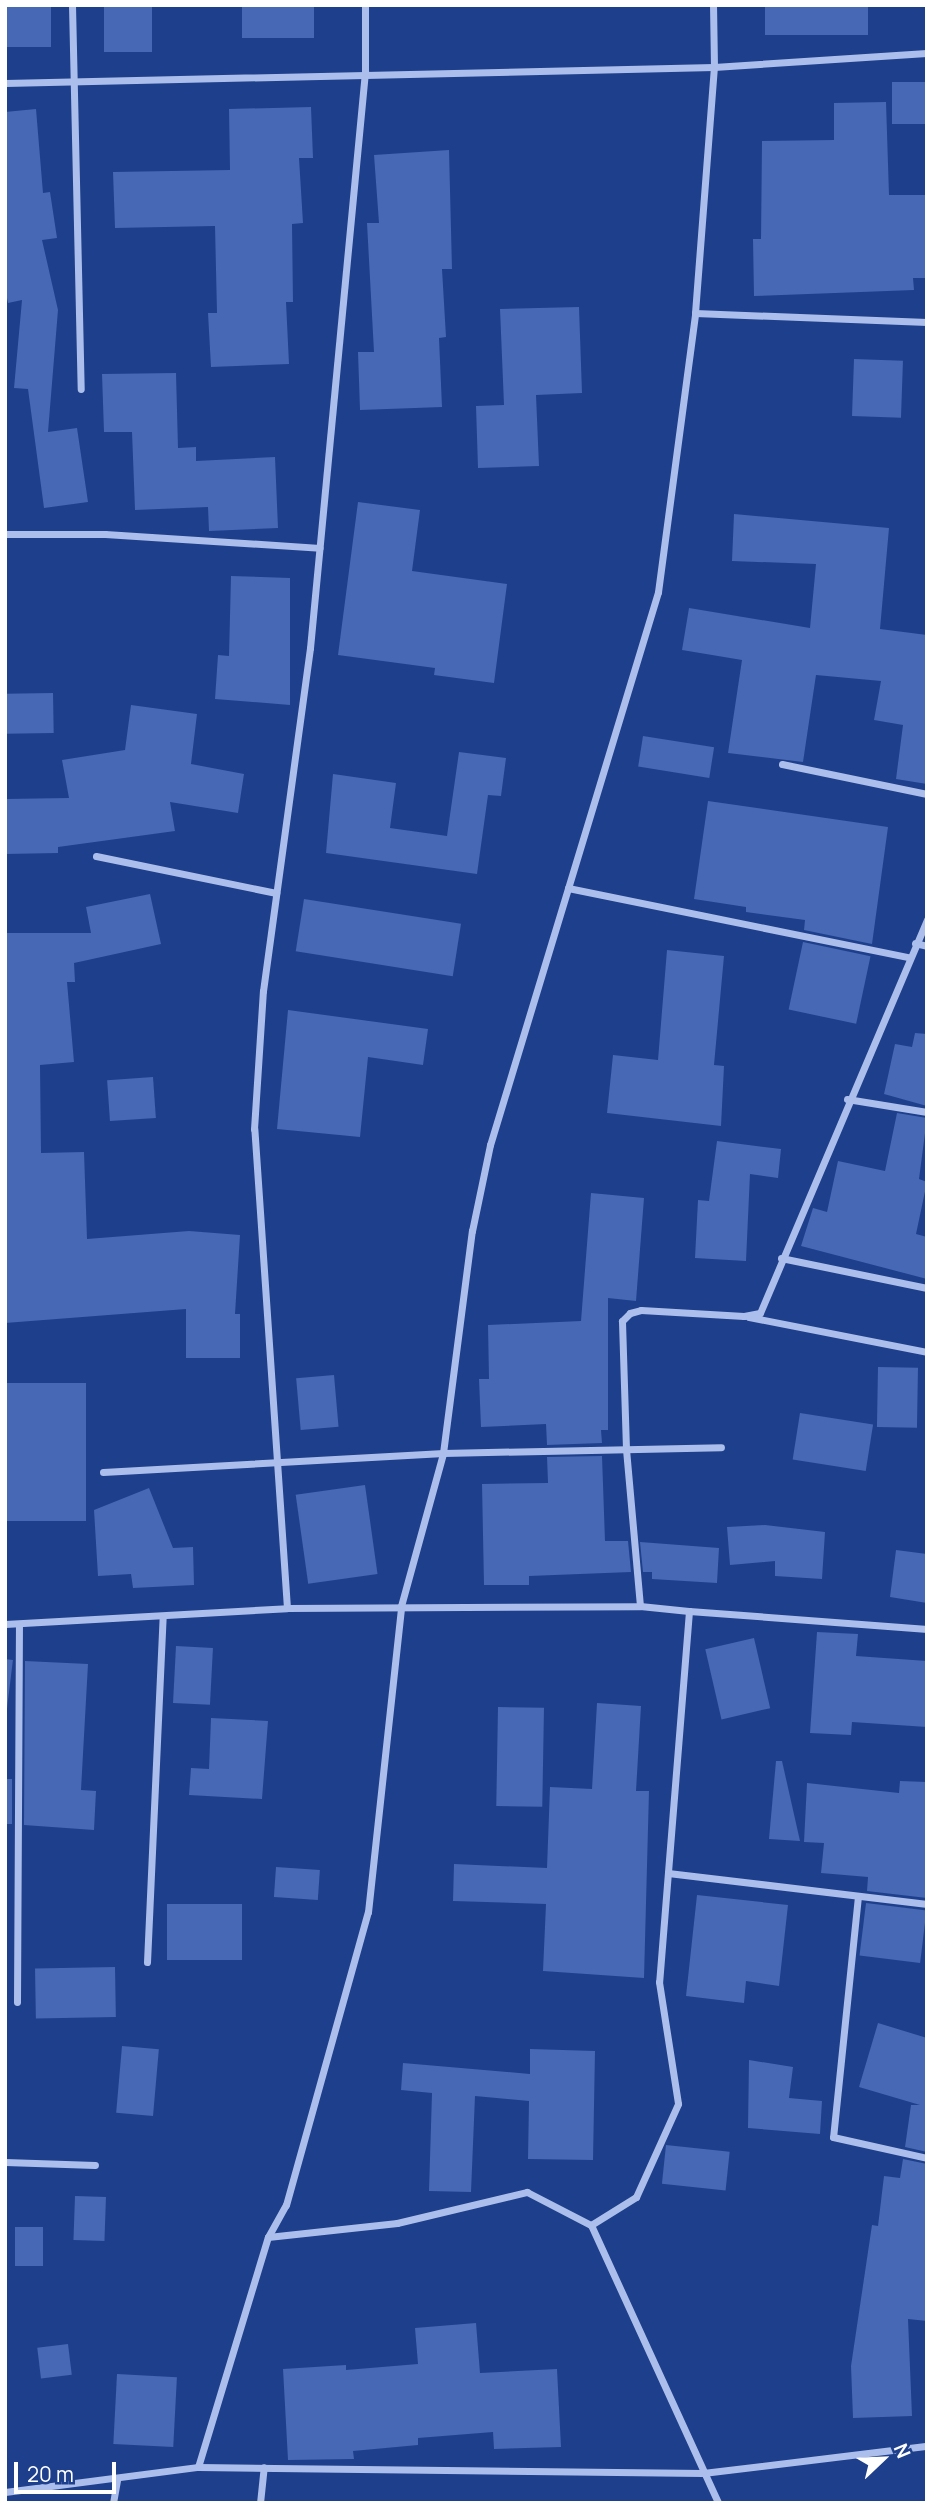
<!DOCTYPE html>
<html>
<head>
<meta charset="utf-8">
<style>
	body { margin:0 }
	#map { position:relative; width:932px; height:2508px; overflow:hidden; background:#1e3f8c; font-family:Manrope,sans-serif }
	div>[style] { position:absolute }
	.building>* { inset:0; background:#4768b4; transform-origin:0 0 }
	.minor>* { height:7px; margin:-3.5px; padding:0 3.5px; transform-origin:3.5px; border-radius:3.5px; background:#acbfec }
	span { translate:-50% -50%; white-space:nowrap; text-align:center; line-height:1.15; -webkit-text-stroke:5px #1e3f8c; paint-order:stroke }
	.frame { position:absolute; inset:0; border:7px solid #fff; pointer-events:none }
	.north { position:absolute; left:848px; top:2424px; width:70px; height:70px; -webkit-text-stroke:5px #1e3f8c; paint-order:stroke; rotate:67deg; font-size:19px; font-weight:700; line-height:28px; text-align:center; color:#fff }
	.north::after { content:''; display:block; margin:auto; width:24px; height:32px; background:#fff; clip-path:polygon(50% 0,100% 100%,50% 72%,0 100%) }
	.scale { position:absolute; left:14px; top:2462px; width:102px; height:32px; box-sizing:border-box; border:4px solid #fff; border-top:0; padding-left:9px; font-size:21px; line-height:24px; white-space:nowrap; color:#fff; -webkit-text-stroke:5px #1e3f8c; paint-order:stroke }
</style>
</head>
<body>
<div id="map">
	<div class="building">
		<div style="left:5px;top:5px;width:46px;height:42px"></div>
		<div style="left:104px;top:5px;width:48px;height:47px"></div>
		<div style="left:242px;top:5px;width:72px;height:33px"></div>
		<div style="left:765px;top:5px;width:103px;height:30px"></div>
		<div style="left:927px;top:82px;width:42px;height:35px;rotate:90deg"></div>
		<div style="clip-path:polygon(886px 102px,889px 195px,927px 195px,927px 278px,913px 278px,914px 290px,754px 296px,753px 239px,761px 239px,762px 141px,834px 140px,834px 103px)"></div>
		<div style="clip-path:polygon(311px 107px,313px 158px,299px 158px,303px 223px,292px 224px,293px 302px,286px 302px,289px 364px,211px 367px,208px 313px,217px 313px,215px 226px,115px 228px,113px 172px,230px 170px,229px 109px)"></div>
		<div style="clip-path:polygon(36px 109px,43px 193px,50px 192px,57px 238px,42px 240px,58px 310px,48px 432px,77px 428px,88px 502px,44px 508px,28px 389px,14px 388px,22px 300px,8px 303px,5px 288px,5px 112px)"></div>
		<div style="clip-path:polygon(449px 150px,452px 269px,442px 269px,446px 337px,439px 338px,442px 407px,360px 410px,358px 352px,374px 352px,367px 223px,379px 223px,374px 155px)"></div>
		<div style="clip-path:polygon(579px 307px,582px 393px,536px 395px,539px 466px,478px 468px,476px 406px,504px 405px,500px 309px)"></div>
		<div style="left:854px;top:359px;width:49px;height:57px;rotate:2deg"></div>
		<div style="clip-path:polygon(176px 373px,178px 448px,196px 447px,196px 461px,275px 457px,278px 528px,209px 531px,208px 507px,135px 510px,132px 432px,104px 432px,102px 374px)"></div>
		<div style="clip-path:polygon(358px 502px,420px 510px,412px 571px,507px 584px,494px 683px,434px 675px,435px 668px,338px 655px)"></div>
		<div style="clip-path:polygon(734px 514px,889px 528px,880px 629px,927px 635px,927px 784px,896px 779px,903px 725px,874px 720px,881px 681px,816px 675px,803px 762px,728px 753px,742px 660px,682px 650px,689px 608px,810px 628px,816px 564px,732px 561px)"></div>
		<div style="clip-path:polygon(231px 576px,290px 578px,290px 705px,215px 699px,218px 655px,229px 656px)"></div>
		<div style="left:53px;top:693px;width:40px;height:48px;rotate:89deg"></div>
		<div style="clip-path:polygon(131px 705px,197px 714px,191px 764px,244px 774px,238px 813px,170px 802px,175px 831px,58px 847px,58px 853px,5px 854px,5px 799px,69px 798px,62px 760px,125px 750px)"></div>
		<div style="left:643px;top:736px;width:72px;height:31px;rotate:9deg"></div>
		<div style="clip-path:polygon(459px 752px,506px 758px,501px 796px,488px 795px,477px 874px,326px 853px,333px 774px,396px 783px,390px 828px,447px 836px)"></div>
		<div style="clip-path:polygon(708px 801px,888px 827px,872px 944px,804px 930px,805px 920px,746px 912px,746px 907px,694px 899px)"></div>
		<div style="clip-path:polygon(150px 894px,161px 944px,74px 963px,75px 982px,67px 982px,74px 1062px,40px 1065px,41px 1153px,84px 1152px,87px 1239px,189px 1231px,240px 1235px,235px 1314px,240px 1314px,240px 1358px,186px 1358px,186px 1309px,5px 1323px,5px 933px,91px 933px,86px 907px)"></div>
		<div style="left:304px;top:899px;width:159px;height:53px;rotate:9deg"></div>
		<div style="left:803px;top:942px;width:69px;height:69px;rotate:12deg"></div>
		<div style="clip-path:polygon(667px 950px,724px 956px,714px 1065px,724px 1066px,721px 1126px,607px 1113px,613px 1055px,658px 1060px)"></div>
		<div style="clip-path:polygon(288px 1010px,428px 1029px,423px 1065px,368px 1057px,360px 1137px,277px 1129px)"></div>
		<div style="clip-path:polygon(915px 1033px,927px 1034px,927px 1106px,884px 1094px,895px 1044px,912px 1047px)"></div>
		<div style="left:153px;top:1077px;width:41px;height:46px;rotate:86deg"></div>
		<div style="clip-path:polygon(897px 1113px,927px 1118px,919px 1179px,927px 1182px,916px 1234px,927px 1237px,927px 1279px,801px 1246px,813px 1208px,827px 1212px,838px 1161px,885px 1171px)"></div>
		<div style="clip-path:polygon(717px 1141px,781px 1149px,778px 1178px,750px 1174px,746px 1261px,695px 1258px,698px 1200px,709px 1201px)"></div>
		<div style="clip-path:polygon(591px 1193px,644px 1198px,636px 1301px,608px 1298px,608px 1430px,601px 1430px,602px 1443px,547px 1445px,546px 1424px,481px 1427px,479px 1379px,489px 1379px,488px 1325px,581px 1321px)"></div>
		<div style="left:878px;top:1367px;width:40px;height:60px;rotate:1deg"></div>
		<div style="left:334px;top:1375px;width:52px;height:38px;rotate:85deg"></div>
		<div style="left:86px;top:1383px;width:138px;height:81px;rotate:90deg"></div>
		<div style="left:800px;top:1413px;width:74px;height:47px;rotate:9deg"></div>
		<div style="clip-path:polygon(602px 1456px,605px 1541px,628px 1541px,631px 1572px,529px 1576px,529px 1585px,484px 1585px,482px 1484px,548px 1483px,547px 1457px)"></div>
		<div style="left:365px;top:1485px;width:90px;height:70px;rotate:82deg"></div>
		<div style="clip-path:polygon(149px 1488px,173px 1548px,193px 1547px,194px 1585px,133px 1588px,131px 1574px,98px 1576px,94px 1510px)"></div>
		<div style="clip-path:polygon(765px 1525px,825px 1532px,822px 1579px,775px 1576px,775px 1561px,730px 1565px,727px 1527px)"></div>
		<div style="clip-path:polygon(640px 1542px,719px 1548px,717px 1583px,652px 1579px,652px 1572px,643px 1572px)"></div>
		<div style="clip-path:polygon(896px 1550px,927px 1554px,927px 1603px,890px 1597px)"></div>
		<div style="clip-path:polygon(817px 1632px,858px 1634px,856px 1656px,927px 1661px,927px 1727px,852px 1722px,851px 1735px,810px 1733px)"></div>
		<div style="left:754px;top:1638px;width:72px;height:50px;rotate:77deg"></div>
		<div style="left:176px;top:1646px;width:37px;height:57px;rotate:3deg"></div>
		<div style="left:5px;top:1659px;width:8px;height:63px;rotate:7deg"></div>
		<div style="clip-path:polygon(25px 1661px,88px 1664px,81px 1790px,96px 1791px,94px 1830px,24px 1825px)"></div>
		<div style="clip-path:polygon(597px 1703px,641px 1706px,636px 1791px,649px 1791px,644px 1978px,543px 1971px,546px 1904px,453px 1901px,454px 1864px,547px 1868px,550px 1787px,592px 1789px)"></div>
		<div style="left:498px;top:1707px;width:46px;height:99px;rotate:1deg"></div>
		<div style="clip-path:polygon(211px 1718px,268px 1721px,262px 1799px,189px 1795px,191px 1768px,209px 1769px)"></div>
		<div style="clip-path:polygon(776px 1761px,782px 1761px,800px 1841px,769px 1839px)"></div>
		<div style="left:12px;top:1779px;width:45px;height:7px;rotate:90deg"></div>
		<div style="clip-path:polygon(900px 1781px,927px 1782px,927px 1898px,867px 1891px,868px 1877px,821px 1873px,824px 1843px,804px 1842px,807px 1783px,899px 1793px)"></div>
		<div style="left:276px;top:1867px;width:44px;height:30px;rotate:4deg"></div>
		<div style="clip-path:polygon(697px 1895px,788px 1905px,779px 1986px,746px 1981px,744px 2003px,686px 1996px)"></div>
		<div style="left:866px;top:1903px;width:61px;height:53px;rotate:7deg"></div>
		<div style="left:167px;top:1904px;width:75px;height:56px"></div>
		<div style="left:115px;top:1967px;width:50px;height:80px;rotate:89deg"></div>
		<div style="clip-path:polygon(878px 2023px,927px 2038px,927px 2152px,905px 2147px,911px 2105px,920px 2105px,859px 2087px)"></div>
		<div style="left:122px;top:2046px;width:37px;height:67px;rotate:5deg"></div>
		<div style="clip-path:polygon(530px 2049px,595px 2051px,593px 2160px,528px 2159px,529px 2101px,475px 2096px,471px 2192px,429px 2191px,432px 2093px,401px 2090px,403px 2063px,530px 2074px)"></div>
		<div style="clip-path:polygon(749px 2060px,793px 2067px,789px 2098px,822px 2101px,820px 2134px,748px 2128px)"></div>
		<div style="left:666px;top:2145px;width:64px;height:39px;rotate:6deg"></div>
		<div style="clip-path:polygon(903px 2159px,927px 2164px,927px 2321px,908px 2319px,912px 2416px,853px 2418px,851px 2366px,872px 2225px,878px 2226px,884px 2176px,900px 2178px)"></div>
		<div style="left:75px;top:2196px;width:31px;height:44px;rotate:2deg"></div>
		<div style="left:15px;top:2227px;width:28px;height:39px"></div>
		<div style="clip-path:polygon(476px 2323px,480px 2373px,557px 2369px,561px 2447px,494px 2449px,493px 2432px,418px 2438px,418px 2445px,353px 2451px,354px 2459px,288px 2460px,283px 2369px,346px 2365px,346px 2370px,418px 2364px,415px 2328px)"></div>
		<div style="left:68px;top:2344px;width:31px;height:31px;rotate:83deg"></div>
		<div style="left:117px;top:2374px;width:60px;height:70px;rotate:3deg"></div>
	</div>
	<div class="minor">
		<div style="left:72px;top:5px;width:384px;rotate:88.7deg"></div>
		<div style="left:5px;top:83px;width:709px;rotate:-1.29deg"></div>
		<div style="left:714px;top:67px;width:213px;rotate:-3.8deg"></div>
		<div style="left:695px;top:313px;width:232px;rotate:2.2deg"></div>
		<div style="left:5px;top:534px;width:100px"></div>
		<div style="left:105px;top:534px;width:215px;rotate:3.7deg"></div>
		<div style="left:782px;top:764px;width:148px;rotate:11.7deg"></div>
		<div style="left:96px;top:856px;width:184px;rotate:11.6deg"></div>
		<div style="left:568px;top:888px;width:347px;rotate:11.5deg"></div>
		<div style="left:915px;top:943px;width:12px;rotate:14deg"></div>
		<div style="left:847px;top:1099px;width:81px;rotate:9.2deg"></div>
		<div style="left:781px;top:1258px;width:149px;rotate:11.6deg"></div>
		<div style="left:749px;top:1317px;width:181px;rotate:11.1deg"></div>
		<div style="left:103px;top:1472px;width:341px;rotate:-3.2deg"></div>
		<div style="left:443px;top:1453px;width:278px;rotate:-1.2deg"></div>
		<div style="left:640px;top:1606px;width:49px;rotate:5.8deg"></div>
		<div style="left:689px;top:1611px;width:372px;rotate:94.6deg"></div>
		<div style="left:659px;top:1982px;width:123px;rotate:81.1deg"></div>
		<div style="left:678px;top:2104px;width:102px;rotate:114.3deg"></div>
		<div style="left:636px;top:2197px;width:53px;rotate:148.1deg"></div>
		<div style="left:591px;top:2225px;width:306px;rotate:65.4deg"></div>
		<div style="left:287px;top:1608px;width:480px;rotate:-93.9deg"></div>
		<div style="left:254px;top:1129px;width:138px;rotate:-86.3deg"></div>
		<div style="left:263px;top:991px;width:346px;rotate:-82.2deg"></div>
		<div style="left:310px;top:648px;width:580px;rotate:-84.55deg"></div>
		<div style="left:365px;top:71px;width:66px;rotate:-90deg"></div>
		<div style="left:689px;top:1611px;width:239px;rotate:4.3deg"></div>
		<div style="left:5px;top:1624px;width:282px;rotate:-3.2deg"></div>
		<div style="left:287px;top:1608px;width:353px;rotate:-0.3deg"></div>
		<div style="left:640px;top:1606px;width:158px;rotate:-95.1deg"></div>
		<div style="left:626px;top:1449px;width:128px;rotate:-91.8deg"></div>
		<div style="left:622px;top:1321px;width:11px;rotate:-45deg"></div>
		<div style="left:630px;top:1313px;width:11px;rotate:-15deg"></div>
		<div style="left:641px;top:1310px;width:103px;rotate:3.3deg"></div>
		<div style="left:744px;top:1316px;width:16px;rotate:-11deg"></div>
		<div style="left:760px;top:1313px;width:428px;rotate:-67deg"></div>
		<div style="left:668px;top:1873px;width:261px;rotate:6.8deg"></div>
		<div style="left:858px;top:1896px;width:242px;rotate:95.9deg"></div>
		<div style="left:833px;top:2137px;width:96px;rotate:12.6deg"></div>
		<div style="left:147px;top:1962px;width:346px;rotate:-87.4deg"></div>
		<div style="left:17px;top:2002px;width:378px;rotate:-89.7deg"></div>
		<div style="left:5px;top:2162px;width:90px;rotate:1.9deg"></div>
		<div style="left:268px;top:2237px;width:130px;rotate:-6.2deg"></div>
		<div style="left:397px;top:2223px;width:134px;rotate:-13.4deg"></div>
		<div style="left:527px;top:2192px;width:72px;rotate:27.3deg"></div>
		<div style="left:198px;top:2467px;width:240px;rotate:-73.1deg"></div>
		<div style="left:268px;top:2237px;width:37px;rotate:-61deg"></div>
		<div style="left:286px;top:2205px;width:304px;rotate:-74.4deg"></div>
		<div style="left:368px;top:1912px;width:308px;rotate:-83.8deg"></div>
		<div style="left:401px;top:1606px;width:159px;rotate:-74.6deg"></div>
		<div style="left:443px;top:1453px;width:224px;rotate:-82.6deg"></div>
		<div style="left:472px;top:1231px;width:88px;rotate:-78.2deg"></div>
		<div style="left:490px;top:1145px;width:578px;rotate:-73.1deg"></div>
		<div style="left:658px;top:592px;width:281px;rotate:-82.4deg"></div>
		<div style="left:695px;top:313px;width:247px;rotate:-85.6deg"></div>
		<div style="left:714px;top:67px;width:62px;rotate:-90.9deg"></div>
		<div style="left:5px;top:2492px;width:195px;rotate:-7.4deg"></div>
		<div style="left:198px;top:2467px;width:505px;rotate:0.68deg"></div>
		<div style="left:703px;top:2473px;width:226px;rotate:-6.9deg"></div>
		<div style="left:113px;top:2503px;width:23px;rotate:-80deg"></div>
		<div style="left:260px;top:2503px;width:36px;rotate:-84deg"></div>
	</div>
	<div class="frame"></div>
	<div class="north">N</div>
	<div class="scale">20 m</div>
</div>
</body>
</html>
